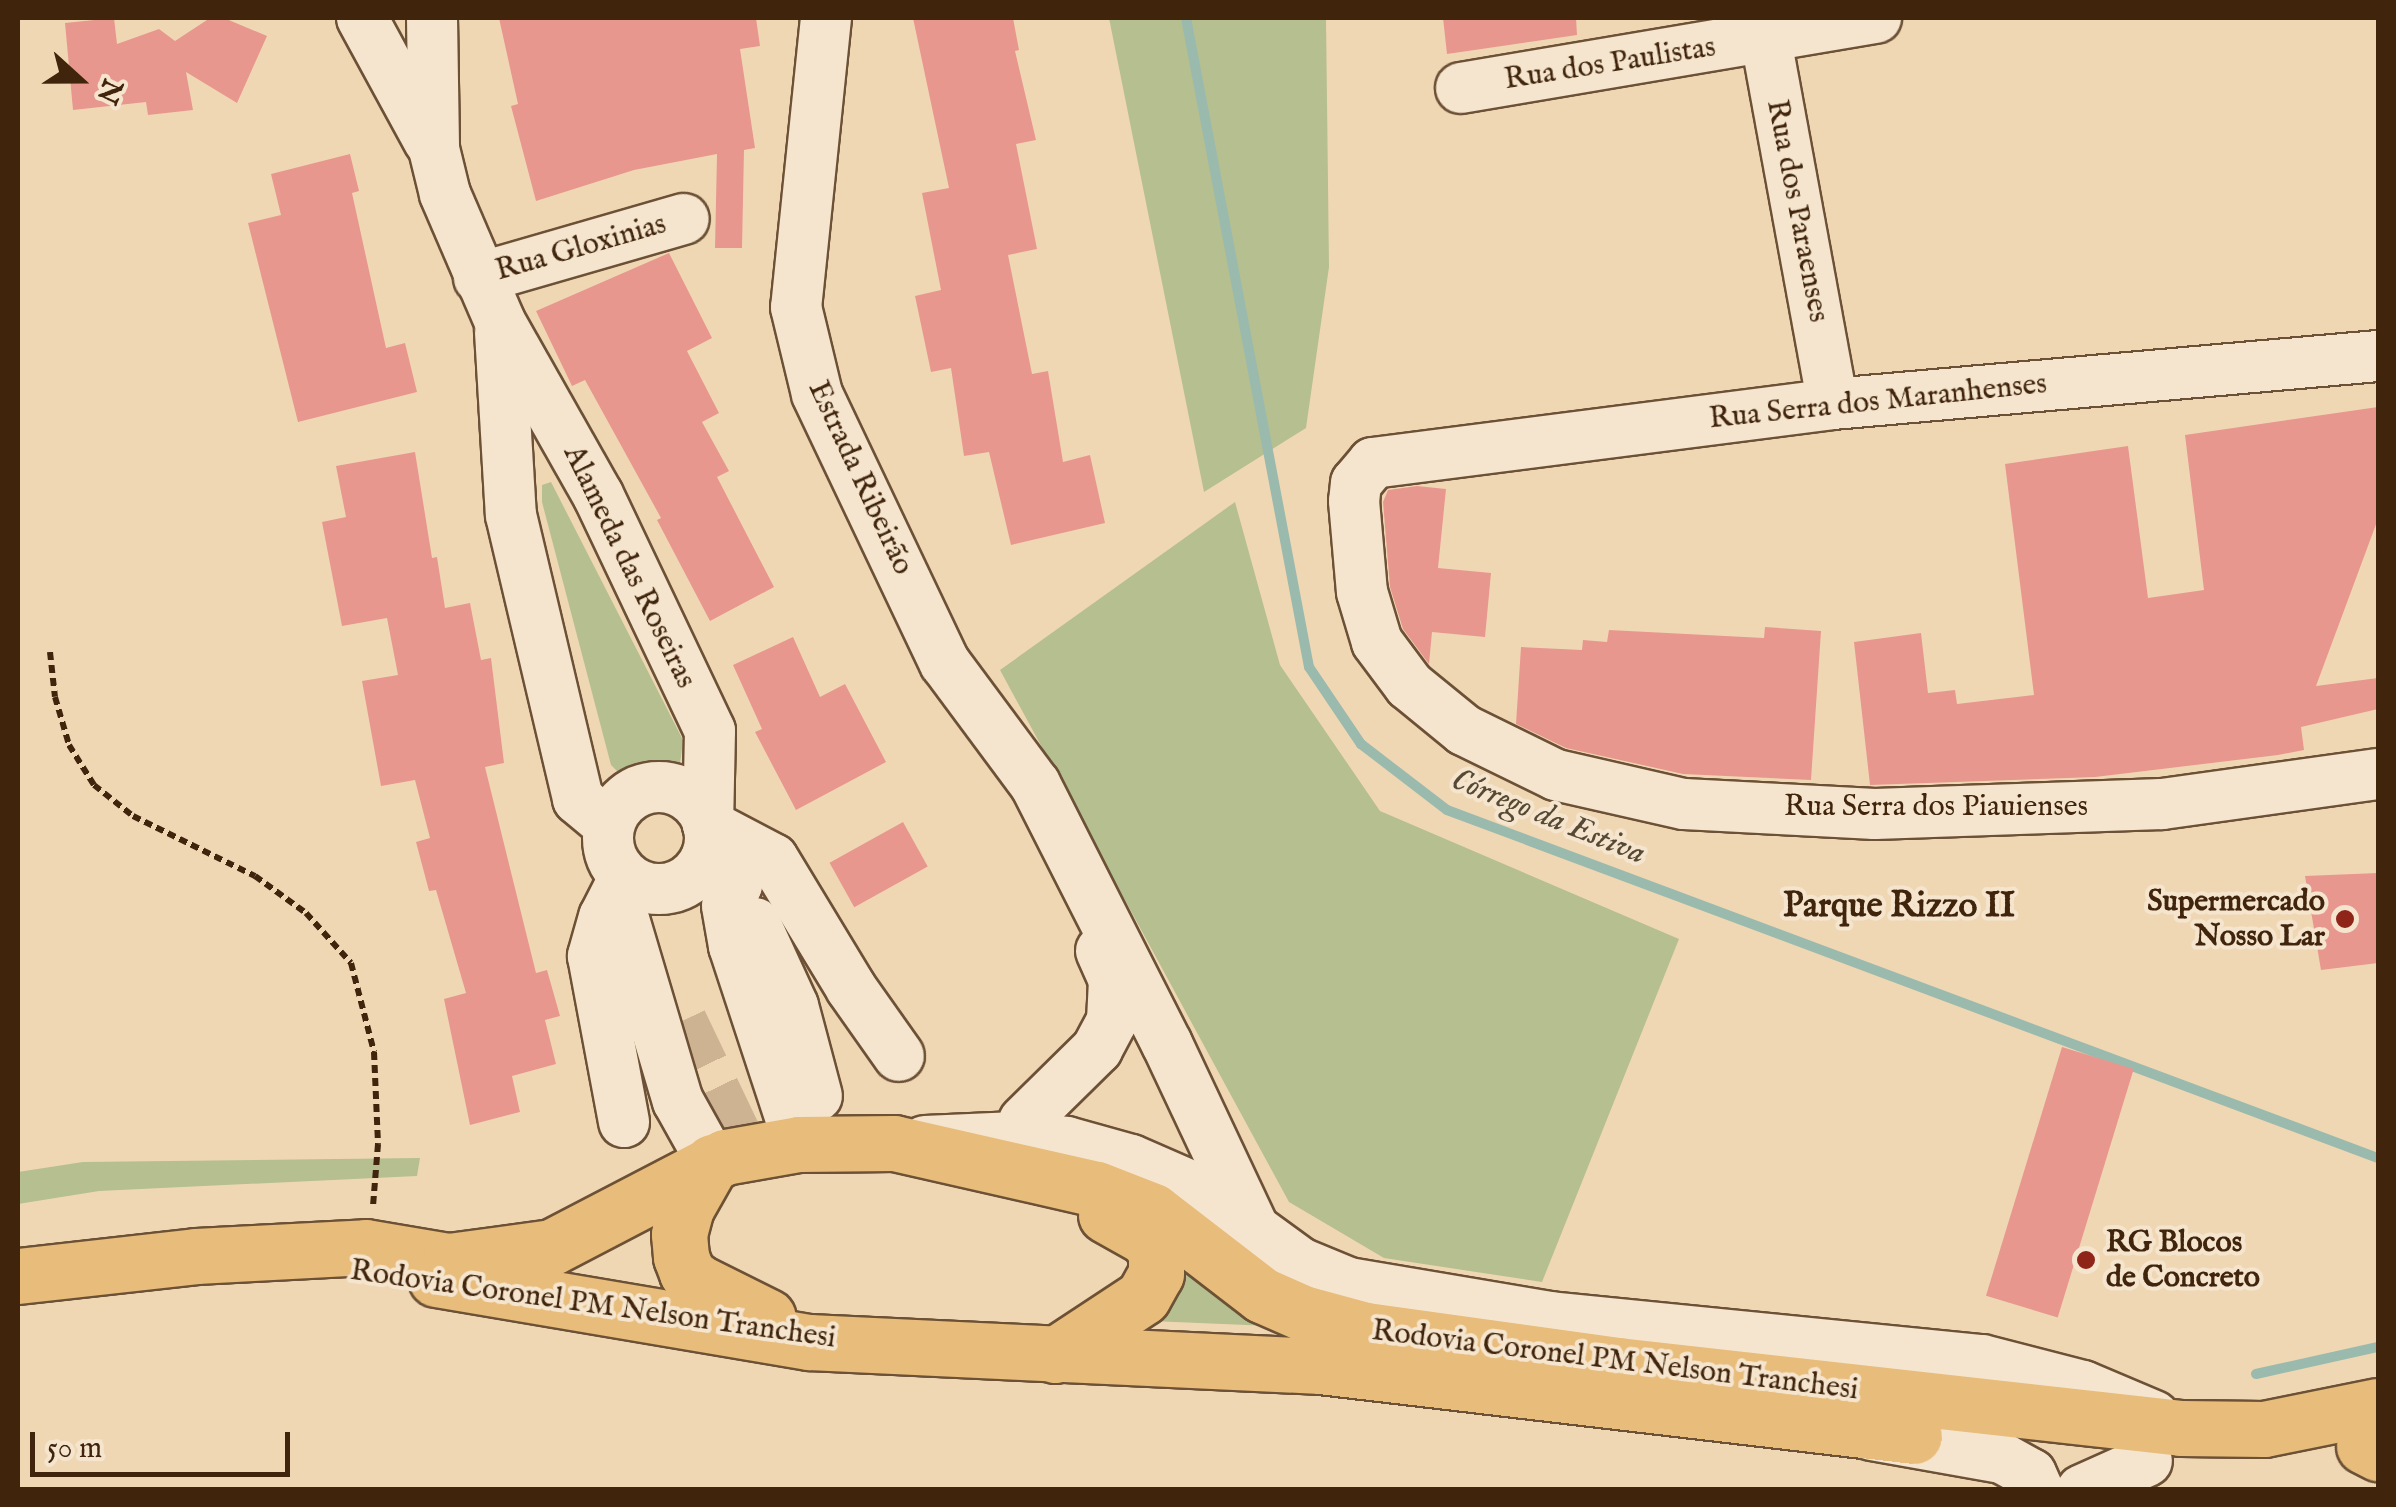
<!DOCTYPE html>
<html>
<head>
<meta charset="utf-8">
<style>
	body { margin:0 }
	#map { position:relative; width:2396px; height:1507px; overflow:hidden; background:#f0d7b3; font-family:"IM FELL English",serif }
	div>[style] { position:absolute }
	.green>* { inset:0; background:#b5bf90 }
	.stream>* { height:10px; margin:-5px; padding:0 5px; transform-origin:5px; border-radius:5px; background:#9abaae }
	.building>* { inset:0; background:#e8978f; transform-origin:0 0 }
	.minor-tunnel>* { height:50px; margin-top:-25px; transform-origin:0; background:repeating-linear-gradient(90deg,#cdb392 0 50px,transparent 0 75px) }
	.path>* { height:6px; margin-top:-3px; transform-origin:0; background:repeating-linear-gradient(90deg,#40240c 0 8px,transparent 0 13px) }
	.roads { filter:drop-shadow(2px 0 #6c5136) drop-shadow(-2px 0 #6c5136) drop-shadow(0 2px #6c5136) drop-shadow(0 -2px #6c5136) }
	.minor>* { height:50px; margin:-25px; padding:0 25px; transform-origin:25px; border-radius:25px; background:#f5e5ce }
	.minor>.ring { margin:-25px; padding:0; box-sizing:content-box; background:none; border:50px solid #f5e5ce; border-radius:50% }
	.highway>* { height:55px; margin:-27.5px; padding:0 27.5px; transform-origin:27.5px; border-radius:27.5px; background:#e8bc7a }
	.dots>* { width:28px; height:28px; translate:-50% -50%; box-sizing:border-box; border:5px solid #f5e5ce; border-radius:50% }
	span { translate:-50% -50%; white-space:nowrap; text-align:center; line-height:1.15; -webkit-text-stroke:8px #f5e5ce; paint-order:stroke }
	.street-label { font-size:30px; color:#40240c }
	.poi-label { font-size:30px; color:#40240c; font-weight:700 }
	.right { translate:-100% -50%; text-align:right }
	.left { translate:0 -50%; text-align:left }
	.water-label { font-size:32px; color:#564a34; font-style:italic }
	.quarter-label { font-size:35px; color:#40240c; font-weight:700 }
	.frame { position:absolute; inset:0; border:20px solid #40240c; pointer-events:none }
	.north { position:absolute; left:30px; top:30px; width:100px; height:100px; -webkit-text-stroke:8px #f5e5ce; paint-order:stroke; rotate:111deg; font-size:28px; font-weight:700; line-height:40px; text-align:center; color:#40240c }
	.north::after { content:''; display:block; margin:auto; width:35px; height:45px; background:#40240c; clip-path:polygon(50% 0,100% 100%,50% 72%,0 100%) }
	.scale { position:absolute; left:30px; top:1432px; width:260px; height:45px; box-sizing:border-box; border:5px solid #40240c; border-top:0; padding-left:12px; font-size:30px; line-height:35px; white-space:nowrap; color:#40240c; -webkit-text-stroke:8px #f5e5ce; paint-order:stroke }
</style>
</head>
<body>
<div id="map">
	<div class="green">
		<div style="clip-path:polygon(1109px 18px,1326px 18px,1329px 267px,1306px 428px,1204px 492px)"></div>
		<div style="clip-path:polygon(551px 482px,683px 740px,680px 764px,664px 779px,646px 784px,625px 779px,611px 765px,542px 502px,542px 485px)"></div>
		<div style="clip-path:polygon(1235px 502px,1280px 665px,1380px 811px,1679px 939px,1542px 1282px,1384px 1258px,1289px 1202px,1000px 670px)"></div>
		<div style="clip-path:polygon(420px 1158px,417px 1176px,99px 1191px,18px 1204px,18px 1172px,83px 1162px)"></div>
		<div style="clip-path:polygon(1168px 1242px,1271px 1326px,1151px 1321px)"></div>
	</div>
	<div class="stream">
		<div style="left:1186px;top:18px;width:661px;rotate:79.27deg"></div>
		<div style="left:1309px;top:667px;width:93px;rotate:56deg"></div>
		<div style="left:1361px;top:744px;width:108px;rotate:37.5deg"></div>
		<div style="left:1447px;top:810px;width:994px;rotate:20.5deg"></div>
		<div style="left:2256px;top:1374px;width:125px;rotate:-12.5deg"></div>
	</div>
	<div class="building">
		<div style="clip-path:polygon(114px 18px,117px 44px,159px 29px,175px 41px,210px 18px,224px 18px,267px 36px,237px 103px,186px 72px,193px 110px,148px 115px,146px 102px,73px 110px,65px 23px)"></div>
		<div style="clip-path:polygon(499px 18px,756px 18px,760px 46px,740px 49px,755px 148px,744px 150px,742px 248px,715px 248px,717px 154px,634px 170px,536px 201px,511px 106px,518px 104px)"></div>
		<div style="clip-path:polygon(913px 18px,1013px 18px,1019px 50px,1015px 51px,1036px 140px,1016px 144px,1037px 249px,1008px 255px,1032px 374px,1048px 371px,1063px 462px,1090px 455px,1105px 523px,1011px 545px,989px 452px,964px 456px,951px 368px,931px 372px,915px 296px,941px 290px,922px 193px,949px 188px)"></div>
		<div style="clip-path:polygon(1443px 18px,1576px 18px,1577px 35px,1447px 54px)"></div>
		<div style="clip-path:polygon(350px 154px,359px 191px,352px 193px,386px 348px,405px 343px,417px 392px,298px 422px,248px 223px,281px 215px,271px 174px)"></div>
		<div style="clip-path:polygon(669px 253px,712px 338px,687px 351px,719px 413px,702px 422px,729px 471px,717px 477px,774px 587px,710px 621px,657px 520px,661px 518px,585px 380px,572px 386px,536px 311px)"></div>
		<div style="clip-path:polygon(2378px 407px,2378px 519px,2316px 686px,2378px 678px,2378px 709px,2301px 727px,2304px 750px,2278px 755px,2095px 777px,1870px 785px,1854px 642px,1921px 633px,1928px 693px,1955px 690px,1957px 704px,2034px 695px,2005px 464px,2128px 446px,2148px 598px,2204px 590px,2185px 435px)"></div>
		<div style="clip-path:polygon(415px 452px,432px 558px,437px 557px,445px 608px,470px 603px,481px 660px,491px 658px,504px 763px,485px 767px,536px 973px,547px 970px,560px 1016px,545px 1020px,556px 1064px,512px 1076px,520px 1112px,470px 1125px,444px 999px,466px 993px,436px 890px,429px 891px,416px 842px,430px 838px,415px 780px,381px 786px,362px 681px,398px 675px,387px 618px,342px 626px,322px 522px,346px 517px,336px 466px)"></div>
		<div style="clip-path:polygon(1417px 486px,1446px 489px,1438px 568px,1491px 573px,1485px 637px,1432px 632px,1429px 664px,1403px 629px,1390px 587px,1383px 502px,1388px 490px)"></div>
		<div style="clip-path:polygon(1765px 627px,1821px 631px,1811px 780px,1683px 774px,1566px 748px,1516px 724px,1521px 647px,1582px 650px,1583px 640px,1607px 642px,1609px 630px,1764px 638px)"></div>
		<div style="clip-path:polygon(793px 637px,820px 697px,845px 684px,886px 762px,796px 810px,755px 732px,762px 729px,733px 665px)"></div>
		<div style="left:903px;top:822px;width:51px;height:84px;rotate:61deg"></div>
		<div style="clip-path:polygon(2378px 873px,2378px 963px,2321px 970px,2305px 876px)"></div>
		<div style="left:2062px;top:1047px;width:75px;height:260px;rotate:17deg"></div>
	</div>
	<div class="minor-tunnel">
		<div style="left:682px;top:1021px;width:146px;rotate:64.5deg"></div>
	</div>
	<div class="path">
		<div style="left:50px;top:652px;width:45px;rotate:83.7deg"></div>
		<div style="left:55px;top:697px;width:50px;rotate:73.7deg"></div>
		<div style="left:69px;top:745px;width:47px;rotate:58deg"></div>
		<div style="left:94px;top:785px;width:50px;rotate:38.5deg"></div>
		<div style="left:133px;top:816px;width:136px;rotate:26.2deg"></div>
		<div style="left:255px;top:876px;width:63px;rotate:36deg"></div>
		<div style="left:306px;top:913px;width:67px;rotate:48deg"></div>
		<div style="left:351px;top:963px;width:92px;rotate:75.5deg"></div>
		<div style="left:374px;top:1052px;width:92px;rotate:87.5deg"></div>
		<div style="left:378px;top:1144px;width:62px;rotate:94.6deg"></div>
	</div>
	<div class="roads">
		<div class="minor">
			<div style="left:362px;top:18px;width:140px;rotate:61.4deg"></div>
			<div style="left:432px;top:18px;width:131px;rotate:89.1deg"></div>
			<div style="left:434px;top:149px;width:46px;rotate:76.3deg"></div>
			<div style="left:445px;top:194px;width:139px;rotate:66.7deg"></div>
			<div style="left:500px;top:322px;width:199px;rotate:60.5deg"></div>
			<div style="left:598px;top:495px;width:261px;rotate:64.6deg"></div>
			<div style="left:710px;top:731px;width:94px;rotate:91.2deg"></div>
			<div style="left:708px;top:825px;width:73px;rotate:27.6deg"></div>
			<div style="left:773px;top:859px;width:151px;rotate:58.8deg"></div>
			<div style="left:851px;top:988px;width:83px;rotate:54.8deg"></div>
			<div style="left:826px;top:18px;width:291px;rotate:95.9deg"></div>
			<div style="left:796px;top:307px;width:89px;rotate:76.4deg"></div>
			<div style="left:817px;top:394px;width:298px;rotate:64.6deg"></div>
			<div style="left:945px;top:663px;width:151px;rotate:53.4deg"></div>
			<div style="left:1035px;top:784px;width:292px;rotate:63.1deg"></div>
			<div style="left:1167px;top:1044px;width:200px;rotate:64.8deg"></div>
			<div style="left:1762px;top:18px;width:392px;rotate:79.6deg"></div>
			<div style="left:1461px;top:88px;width:421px;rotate:-9.6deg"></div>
			<div style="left:479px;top:278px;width:213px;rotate:-16.1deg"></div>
			<div style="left:500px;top:332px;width:183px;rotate:86.6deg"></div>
			<div style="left:511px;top:515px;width:292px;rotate:76.7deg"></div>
			<div style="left:578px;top:799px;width:40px;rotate:40deg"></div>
			<div style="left:2378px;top:356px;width:547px;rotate:174.97deg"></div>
			<div style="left:1833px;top:404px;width:464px;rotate:172.7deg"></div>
			<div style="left:1373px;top:463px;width:26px;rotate:130deg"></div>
			<div style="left:1356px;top:483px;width:18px;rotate:96deg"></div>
			<div style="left:1354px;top:501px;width:91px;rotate:85deg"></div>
			<div style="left:1362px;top:592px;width:52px;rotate:73.3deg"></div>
			<div style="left:1377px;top:642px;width:54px;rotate:53.3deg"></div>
			<div style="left:1409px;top:685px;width:71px;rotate:39.3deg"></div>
			<div style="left:1464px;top:730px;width:102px;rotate:26.1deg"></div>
			<div style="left:1556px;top:775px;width:131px;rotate:12.8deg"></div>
			<div style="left:1684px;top:804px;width:191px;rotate:3deg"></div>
			<div style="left:1875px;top:814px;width:287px;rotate:-2deg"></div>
			<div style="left:2162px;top:804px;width:218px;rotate:-7.9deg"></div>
			<div class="ring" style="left:608px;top:787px;width:52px;height:52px"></div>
			<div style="left:706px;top:858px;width:41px;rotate:41.1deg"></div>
			<div style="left:737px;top:885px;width:23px;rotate:115deg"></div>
			<div style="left:727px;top:906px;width:41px;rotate:80.1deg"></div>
			<div style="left:734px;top:946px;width:208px;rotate:71.8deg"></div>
			<div style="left:622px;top:882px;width:17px;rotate:103deg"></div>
			<div style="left:618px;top:899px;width:211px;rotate:73.5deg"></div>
			<div style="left:678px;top:1101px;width:70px;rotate:60.9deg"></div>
			<div style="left:622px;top:882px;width:39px;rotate:117deg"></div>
			<div style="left:604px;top:917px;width:41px;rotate:105.8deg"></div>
			<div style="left:593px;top:956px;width:169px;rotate:79.4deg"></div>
			<div style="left:755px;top:923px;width:91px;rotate:65.4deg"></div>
			<div style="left:793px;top:1006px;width:93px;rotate:75.1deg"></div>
			<div style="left:1024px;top:1121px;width:103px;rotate:-44.6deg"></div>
			<div style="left:1097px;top:1049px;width:32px;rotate:-62deg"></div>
			<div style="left:1112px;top:1021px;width:41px;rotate:-87.2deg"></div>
			<div style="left:1114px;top:980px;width:32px;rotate:-114deg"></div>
			<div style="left:925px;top:1141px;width:91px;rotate:-2.5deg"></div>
			<div style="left:1016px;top:1137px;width:51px;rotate:5.6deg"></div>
			<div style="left:1067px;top:1142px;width:66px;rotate:15.7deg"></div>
			<div style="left:1131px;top:1160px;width:75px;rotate:23.5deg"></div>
			<div style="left:1200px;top:1190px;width:124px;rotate:36.1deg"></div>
			<div style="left:1300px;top:1263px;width:53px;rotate:22.2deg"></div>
			<div style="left:1349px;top:1283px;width:204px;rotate:9.6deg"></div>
			<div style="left:1550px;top:1317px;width:434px;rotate:5.7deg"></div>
			<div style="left:1982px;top:1360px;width:104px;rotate:14.4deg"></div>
			<div style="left:2083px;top:1386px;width:77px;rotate:22.9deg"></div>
			<div style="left:1871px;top:1435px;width:133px;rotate:10deg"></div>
			<div style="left:2002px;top:1458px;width:33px;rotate:29deg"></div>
			<div style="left:2031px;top:1474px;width:17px;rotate:66deg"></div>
			<div style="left:2082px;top:1490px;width:71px;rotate:-24deg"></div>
		</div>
		<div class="highway">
			<div style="left:712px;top:1162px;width:53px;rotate:119.5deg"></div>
			<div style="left:686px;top:1208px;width:27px;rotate:105deg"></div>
			<div style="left:679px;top:1234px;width:23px;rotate:85deg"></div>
			<div style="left:681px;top:1257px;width:17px;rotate:69deg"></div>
			<div style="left:687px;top:1273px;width:14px;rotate:39deg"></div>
			<div style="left:698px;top:1282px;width:78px;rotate:26.6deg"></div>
			<div style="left:18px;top:1276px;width:179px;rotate:-6.4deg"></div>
			<div style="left:196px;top:1256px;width:170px;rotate:-3deg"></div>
			<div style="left:366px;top:1247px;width:84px;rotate:9.6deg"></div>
			<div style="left:449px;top:1261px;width:104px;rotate:-7.7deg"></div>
			<div style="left:552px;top:1247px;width:195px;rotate:-27.5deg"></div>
			<div style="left:725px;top:1157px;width:75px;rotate:-10deg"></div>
			<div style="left:799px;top:1144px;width:95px;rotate:-0.6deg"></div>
			<div style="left:894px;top:1143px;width:208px;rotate:12.8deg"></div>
			<div style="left:1097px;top:1189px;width:60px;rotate:21.4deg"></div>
			<div style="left:1153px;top:1211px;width:138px;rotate:37.6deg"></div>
			<div style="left:1262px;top:1295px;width:45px;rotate:23.7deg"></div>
			<div style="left:1303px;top:1313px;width:65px;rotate:15.1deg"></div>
			<div style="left:1366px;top:1330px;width:254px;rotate:7.9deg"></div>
			<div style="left:1618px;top:1365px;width:567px;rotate:6.38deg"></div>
			<div style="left:2181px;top:1428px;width:83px;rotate:0.7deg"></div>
			<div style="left:2264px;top:1429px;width:116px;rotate:-11.4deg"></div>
			<div style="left:436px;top:1279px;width:378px;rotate:9.6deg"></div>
			<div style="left:809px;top:1342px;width:512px;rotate:2.69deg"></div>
			<div style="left:1320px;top:1366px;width:598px;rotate:6.72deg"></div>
			<div style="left:1055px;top:1355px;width:105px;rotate:-33.4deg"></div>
			<div style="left:1143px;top:1297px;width:26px;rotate:-61deg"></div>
			<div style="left:1156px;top:1274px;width:22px;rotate:-90deg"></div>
			<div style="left:1156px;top:1252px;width:17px;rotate:-123deg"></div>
			<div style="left:1147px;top:1238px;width:47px;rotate:-150.7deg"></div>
			<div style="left:2364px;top:1446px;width:16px;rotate:27deg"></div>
		</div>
	</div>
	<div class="dots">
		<div style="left:2345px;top:919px;background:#8f2418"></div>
		<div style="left:2086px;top:1260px;background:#8f2418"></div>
	</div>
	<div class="street-label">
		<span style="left:1610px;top:64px;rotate:-9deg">Rua dos Paulistas</span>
		<span style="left:1797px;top:211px;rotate:79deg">Rua dos Paraenses</span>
		<span style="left:581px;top:248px;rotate:-16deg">Rua Gloxinias</span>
		<span style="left:1878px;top:402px;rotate:-6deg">Rua Serra dos Maranhenses</span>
		<span style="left:860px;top:478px;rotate:65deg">Estrada Ribeirão</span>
		<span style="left:629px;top:567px;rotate:64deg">Alameda das Roseiras</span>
		<span style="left:1936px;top:807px">Rua Serra dos Piauienses</span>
		<span style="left:593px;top:1305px;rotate:8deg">Rodovia Coronel PM Nelson Tranchesi</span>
		<span style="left:1615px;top:1361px;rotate:7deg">Rodovia Coronel PM Nelson Tranchesi</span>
	</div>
	<div class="poi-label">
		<span class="right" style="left:2325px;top:919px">Supermercado<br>Nosso Lar</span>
		<span class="left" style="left:2106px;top:1260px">RG Blocos<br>de Concreto</span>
	</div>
	<div class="water-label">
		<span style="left:1548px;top:818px;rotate:22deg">Córrego da Estiva</span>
	</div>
	<div class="quarter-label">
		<span style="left:1899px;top:907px">Parque Rizzo II</span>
	</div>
	<div class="frame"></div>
	<div class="north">N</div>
	<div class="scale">50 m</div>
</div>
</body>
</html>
